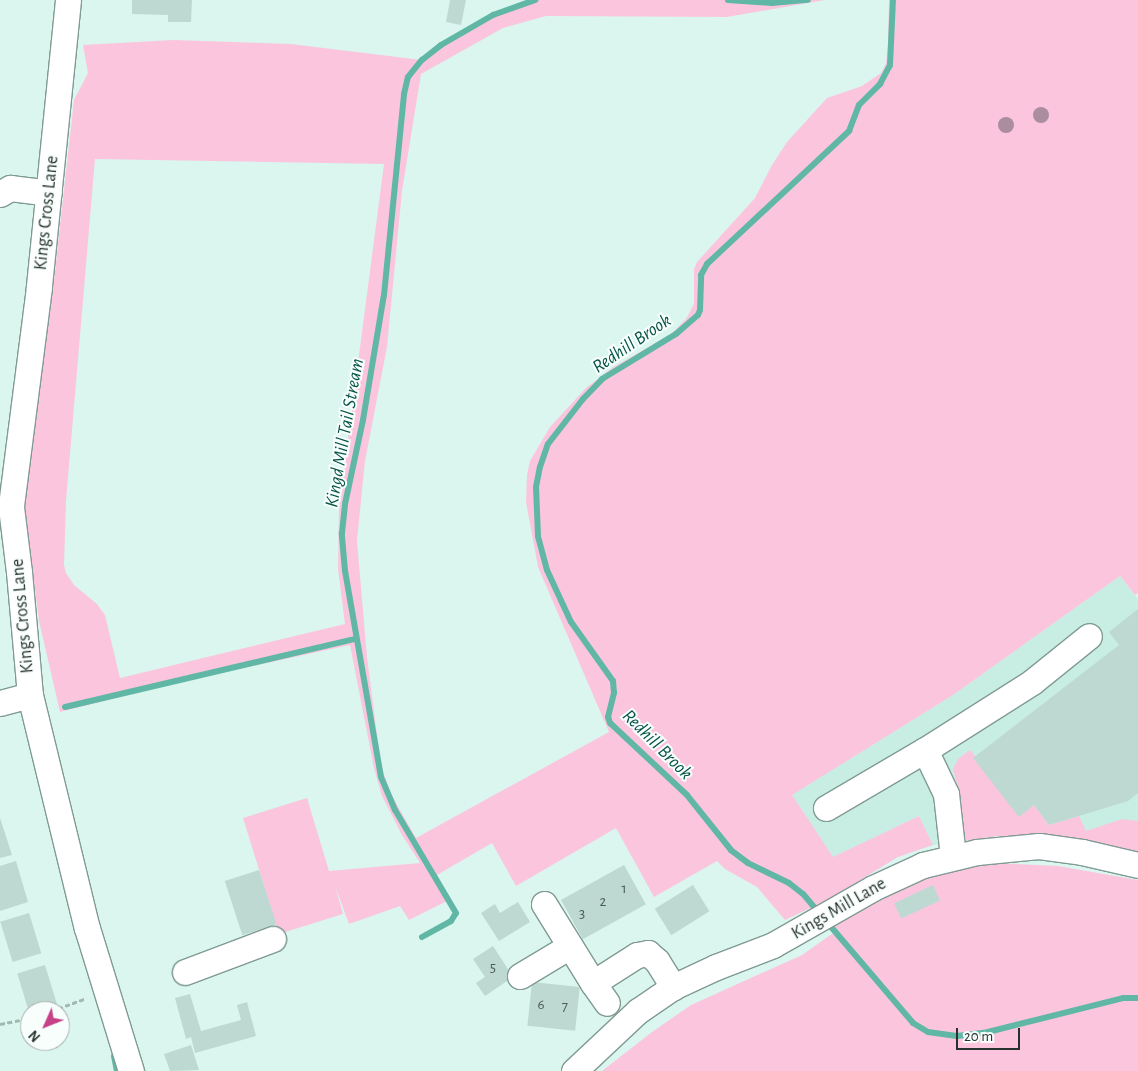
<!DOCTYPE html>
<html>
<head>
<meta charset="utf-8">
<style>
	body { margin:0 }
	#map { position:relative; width:1138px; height:1071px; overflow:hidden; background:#daf6ef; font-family:"Alegreya Sans",sans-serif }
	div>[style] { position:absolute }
	.built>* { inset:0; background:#c8ede3 }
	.green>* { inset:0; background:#fbc6dd }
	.stream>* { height:6px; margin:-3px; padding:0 3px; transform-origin:3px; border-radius:3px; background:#61b7a5 }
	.building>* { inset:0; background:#bdd9d2; transform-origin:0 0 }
	.path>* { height:3px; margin-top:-1.5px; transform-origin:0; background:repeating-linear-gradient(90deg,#a2b9b3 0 5px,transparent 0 7.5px) }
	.roads { filter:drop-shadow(1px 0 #809a94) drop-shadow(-1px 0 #809a94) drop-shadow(0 1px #809a94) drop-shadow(0 -1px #809a94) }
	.minor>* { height:25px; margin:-12.5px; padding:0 12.5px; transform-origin:12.5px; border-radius:12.5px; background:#fff }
	.trees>* { width:16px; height:16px; margin:-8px; border-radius:50%; background:#ac8da0 }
	span { translate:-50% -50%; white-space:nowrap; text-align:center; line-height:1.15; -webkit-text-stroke:4px #f8fefc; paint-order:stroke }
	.number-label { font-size:15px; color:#4c5c58 }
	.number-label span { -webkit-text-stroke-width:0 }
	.street-label { font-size:18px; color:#27322f }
	.water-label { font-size:19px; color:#065448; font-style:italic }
	.north { position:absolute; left:20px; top:1001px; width:50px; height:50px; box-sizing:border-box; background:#f8fefc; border:1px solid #a4acaa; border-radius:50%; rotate:226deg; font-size:14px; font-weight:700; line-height:20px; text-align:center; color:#27322f }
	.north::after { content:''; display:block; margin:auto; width:18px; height:22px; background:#c54288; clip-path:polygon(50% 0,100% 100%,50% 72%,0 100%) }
	.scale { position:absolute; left:956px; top:1028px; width:64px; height:22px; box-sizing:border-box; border:2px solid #27322f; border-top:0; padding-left:6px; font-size:15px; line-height:18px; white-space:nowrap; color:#27322f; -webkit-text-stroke:4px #f8fefc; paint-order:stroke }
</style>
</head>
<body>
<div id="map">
	<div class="built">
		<div style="clip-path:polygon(1120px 576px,1138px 599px,1138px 857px,1031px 837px,998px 836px,933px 845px,919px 816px,833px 858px,791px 795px,953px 695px)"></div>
	</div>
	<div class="green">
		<div style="clip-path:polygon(evenodd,535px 0,825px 0,727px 17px,546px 16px,503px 28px,421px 74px,402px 191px,387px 347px,365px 461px,357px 541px,367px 657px,381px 766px,392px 796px,416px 838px,609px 732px,538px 567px,526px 502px,527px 475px,530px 461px,550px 427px,586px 388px,612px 368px,671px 334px,686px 319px,694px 304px,694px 269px,697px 262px,755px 198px,772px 165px,787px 142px,827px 98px,862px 86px,881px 73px,886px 63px,888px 46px,889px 0,1138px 0,1138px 593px,1135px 595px,1120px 576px,953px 695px,792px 795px,833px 857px,919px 816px,933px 845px,898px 857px,829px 899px,785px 920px,757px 887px,725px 869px,717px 861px,654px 897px,616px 828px,516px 886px,492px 843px,437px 875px,451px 899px,409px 920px,400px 906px,349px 924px,335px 886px,343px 914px,279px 934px,243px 818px,307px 798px,329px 871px,420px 863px,402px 835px,382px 796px,374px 768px,350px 645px,179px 682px,60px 712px,39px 621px,24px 502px,54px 280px,74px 100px,88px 73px,83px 45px,173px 40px,291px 44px,422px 60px,429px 52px,493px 15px,535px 0,95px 159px,384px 164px,339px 508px,338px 569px,345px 624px,120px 678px,105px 615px,97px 604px,74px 585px,66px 573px,64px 565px,66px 501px,95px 159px)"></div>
		<div style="clip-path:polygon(970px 750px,1022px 814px,1034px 805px,1049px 825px,1079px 816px,1086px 831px,1122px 819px,1138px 821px,1138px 857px,1031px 837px,998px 836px,964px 841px,961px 835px,961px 799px,953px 769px,958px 759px)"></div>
		<div style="clip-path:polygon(998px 863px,1058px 866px,1138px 880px,1138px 1071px,602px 1071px,652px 1032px,691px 1005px,802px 955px,836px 931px,833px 926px,886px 896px,931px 877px,963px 868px)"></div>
	</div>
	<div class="stream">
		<div style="left:728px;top:0;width:44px;rotate:3.9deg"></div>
		<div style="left:772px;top:3px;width:36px;rotate:-5deg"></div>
		<div style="left:65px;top:707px;width:298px;rotate:-13.2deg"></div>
		<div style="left:820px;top:914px;width:26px;rotate:-130deg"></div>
		<div style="left:803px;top:894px;width:18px;rotate:-142deg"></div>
		<div style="left:789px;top:883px;width:46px;rotate:-154deg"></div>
		<div style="left:748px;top:863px;width:21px;rotate:-143deg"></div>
		<div style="left:731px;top:850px;width:70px;rotate:-128.7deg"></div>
		<div style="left:687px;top:795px;width:105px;rotate:-136.9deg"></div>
		<div style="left:610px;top:723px;width:6px;rotate:-108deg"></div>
		<div style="left:608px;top:717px;width:25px;rotate:-76deg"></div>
		<div style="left:614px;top:693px;width:12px;rotate:-95deg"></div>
		<div style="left:613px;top:681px;width:72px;rotate:-125.4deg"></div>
		<div style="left:571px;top:622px;width:57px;rotate:-114.8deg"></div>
		<div style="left:547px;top:570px;width:35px;rotate:-105deg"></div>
		<div style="left:538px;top:536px;width:49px;rotate:-92.3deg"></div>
		<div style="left:536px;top:487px;width:20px;rotate:-79deg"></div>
		<div style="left:540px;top:467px;width:24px;rotate:-71deg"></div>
		<div style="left:548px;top:444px;width:57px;rotate:-52.1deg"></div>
		<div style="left:583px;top:399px;width:28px;rotate:-46deg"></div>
		<div style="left:602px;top:379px;width:87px;rotate:-31.3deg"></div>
		<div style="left:676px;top:334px;width:29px;rotate:-41deg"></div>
		<div style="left:698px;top:315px;width:5px;rotate:-68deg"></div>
		<div style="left:700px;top:310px;width:35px;rotate:-88deg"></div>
		<div style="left:701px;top:275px;width:13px;rotate:-61deg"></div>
		<div style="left:707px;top:264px;width:195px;rotate:-43.1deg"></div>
		<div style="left:849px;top:131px;width:28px;rotate:-69deg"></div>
		<div style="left:859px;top:105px;width:30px;rotate:-45deg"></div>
		<div style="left:880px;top:84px;width:21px;rotate:-62deg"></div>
		<div style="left:890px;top:65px;width:65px;rotate:-87.4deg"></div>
		<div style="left:826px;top:921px;width:134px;rotate:49.5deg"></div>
		<div style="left:913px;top:1023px;width:17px;rotate:31deg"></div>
		<div style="left:928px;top:1032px;width:29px;rotate:8deg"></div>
		<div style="left:957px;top:1036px;width:31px;rotate:-7deg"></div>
		<div style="left:988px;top:1032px;width:139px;rotate:-14.1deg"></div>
		<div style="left:1123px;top:998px;width:15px"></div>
		<div style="left:422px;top:937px;width:33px;rotate:-29deg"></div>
		<div style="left:451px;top:921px;width:9px;rotate:-58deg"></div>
		<div style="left:456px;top:913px;width:120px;rotate:-120.6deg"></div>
		<div style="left:395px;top:810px;width:36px;rotate:-113deg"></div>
		<div style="left:381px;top:777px;width:209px;rotate:-99.9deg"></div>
		<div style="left:345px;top:571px;width:38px;rotate:-95deg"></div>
		<div style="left:342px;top:533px;width:29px;rotate:-84deg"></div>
		<div style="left:345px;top:504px;width:86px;rotate:-77.9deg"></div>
		<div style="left:363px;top:420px;width:127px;rotate:-80.5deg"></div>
		<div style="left:384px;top:295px;width:202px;rotate:-84.3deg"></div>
		<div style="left:404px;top:94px;width:17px;rotate:-77deg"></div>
		<div style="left:408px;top:77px;width:22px;rotate:-51deg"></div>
		<div style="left:422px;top:60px;width:24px;rotate:-38deg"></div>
		<div style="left:441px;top:45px;width:60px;rotate:-30deg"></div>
		<div style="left:493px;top:15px;width:45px;rotate:-19.7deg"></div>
		<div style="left:114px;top:1056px;width:15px;rotate:79deg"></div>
	</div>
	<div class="building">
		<div style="clip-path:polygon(132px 0,192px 0,191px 22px,168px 22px,168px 15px,132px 14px)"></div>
		<div style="clip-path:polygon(450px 0,466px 0,461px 25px,446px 22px)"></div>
		<div style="clip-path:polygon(1138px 609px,1138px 793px,1128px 801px,1049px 825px,1034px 805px,1019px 817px,973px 758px,1119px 645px,1109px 632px)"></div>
		<div style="clip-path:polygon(0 818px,12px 855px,0 858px)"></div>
		<div style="clip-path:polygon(16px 861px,28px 902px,0 911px,0 866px)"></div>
		<div style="left:624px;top:865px;width:45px;height:72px;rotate:61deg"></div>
		<div style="left:259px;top:870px;width:57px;height:36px;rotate:72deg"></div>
		<div style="left:693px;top:885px;width:31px;height:45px;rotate:58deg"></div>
		<div style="left:933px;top:885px;width:17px;height:43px;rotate:65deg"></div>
		<div style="clip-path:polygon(518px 902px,530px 922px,499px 941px,481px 913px,495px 904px,500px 913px)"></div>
		<div style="left:29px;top:913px;width:42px;height:30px;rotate:73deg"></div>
		<div style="clip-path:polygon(493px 946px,513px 977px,485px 996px,476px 983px,485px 977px,473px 959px)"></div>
		<div style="left:45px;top:965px;width:41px;height:29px;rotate:73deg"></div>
		<div style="left:532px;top:982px;width:48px;height:44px;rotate:6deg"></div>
		<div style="clip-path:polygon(190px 994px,201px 1031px,241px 1020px,237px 1005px,247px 1002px,256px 1036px,195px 1053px,191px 1037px,186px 1039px,175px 998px)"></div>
		<div style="clip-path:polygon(191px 1045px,199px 1070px,170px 1071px,164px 1054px)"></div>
	</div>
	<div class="path">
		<div style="left:51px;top:1011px;width:37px;rotate:-20deg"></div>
		<div style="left:0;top:1024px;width:31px;rotate:-11deg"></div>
	</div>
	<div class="roads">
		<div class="minor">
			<div style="left:68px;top:0;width:288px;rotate:95.8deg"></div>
			<div style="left:39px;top:287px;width:222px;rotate:97.3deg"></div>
			<div style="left:11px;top:507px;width:65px;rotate:83deg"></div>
			<div style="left:19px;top:572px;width:123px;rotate:84.9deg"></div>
			<div style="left:30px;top:695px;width:240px;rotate:76.3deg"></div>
			<div style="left:87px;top:928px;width:150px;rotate:72.9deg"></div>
			<div style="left:0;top:194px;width:12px;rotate:-31deg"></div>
			<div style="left:10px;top:188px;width:39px;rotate:7deg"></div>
			<div style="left:0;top:703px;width:31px;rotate:-15deg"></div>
			<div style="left:925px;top:750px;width:49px;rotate:64.5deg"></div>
			<div style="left:946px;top:794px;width:62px;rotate:83.6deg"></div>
			<div style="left:826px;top:808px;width:115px;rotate:-30.4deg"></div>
			<div style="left:925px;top:750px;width:127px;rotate:-32.4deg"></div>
			<div style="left:1032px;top:682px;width:73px;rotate:-38.9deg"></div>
			<div style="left:544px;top:904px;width:93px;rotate:58.2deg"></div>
			<div style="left:593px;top:983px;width:52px;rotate:-32.5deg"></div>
			<div style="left:637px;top:955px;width:11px;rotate:-10deg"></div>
			<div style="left:648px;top:953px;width:12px;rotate:42deg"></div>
			<div style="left:657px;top:961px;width:31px;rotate:58deg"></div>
			<div style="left:185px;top:972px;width:94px;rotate:-20.6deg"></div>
			<div style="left:520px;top:976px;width:58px;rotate:-31deg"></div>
			<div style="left:593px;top:983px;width:24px;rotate:55deg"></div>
			<div style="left:574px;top:1071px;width:88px;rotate:-43.2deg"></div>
			<div style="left:638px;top:1011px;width:42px;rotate:-34.4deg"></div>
			<div style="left:673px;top:987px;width:47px;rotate:-24.9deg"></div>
			<div style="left:716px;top:967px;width:61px;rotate:-21.1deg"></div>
			<div style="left:773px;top:945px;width:115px;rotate:-29.7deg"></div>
			<div style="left:873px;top:888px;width:55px;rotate:-24.7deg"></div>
			<div style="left:923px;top:865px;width:56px;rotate:-13.5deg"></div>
			<div style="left:977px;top:852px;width:62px;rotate:-5.5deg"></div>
			<div style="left:1039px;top:846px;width:43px;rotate:7.9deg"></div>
			<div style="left:1082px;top:852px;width:57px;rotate:13.1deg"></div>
		</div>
	</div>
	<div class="trees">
		<div style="left:1041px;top:115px"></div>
		<div style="left:1006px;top:125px"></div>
	</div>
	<div class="number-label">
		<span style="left:624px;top:889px">1</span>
		<span style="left:603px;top:902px">2</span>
		<span style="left:582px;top:914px">3</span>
		<span style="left:493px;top:968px">5</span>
		<span style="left:541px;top:1005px">6</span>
		<span style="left:565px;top:1007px">7</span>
	</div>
	<div class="street-label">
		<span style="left:47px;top:213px;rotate:-84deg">Kings Cross Lane</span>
		<span style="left:23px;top:616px;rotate:-95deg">Kings Cross Lane</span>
		<span style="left:839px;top:909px;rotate:-30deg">Kings Mill Lane</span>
	</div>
	<div class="water-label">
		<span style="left:632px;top:344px;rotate:-34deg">Redhill Brook</span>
		<span style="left:345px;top:433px;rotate:-80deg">Kingd Mill Tail Stream</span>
		<span style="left:657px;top:745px;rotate:45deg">Redhill Brook</span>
	</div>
	<div class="north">N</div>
	<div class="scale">20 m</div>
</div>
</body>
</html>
